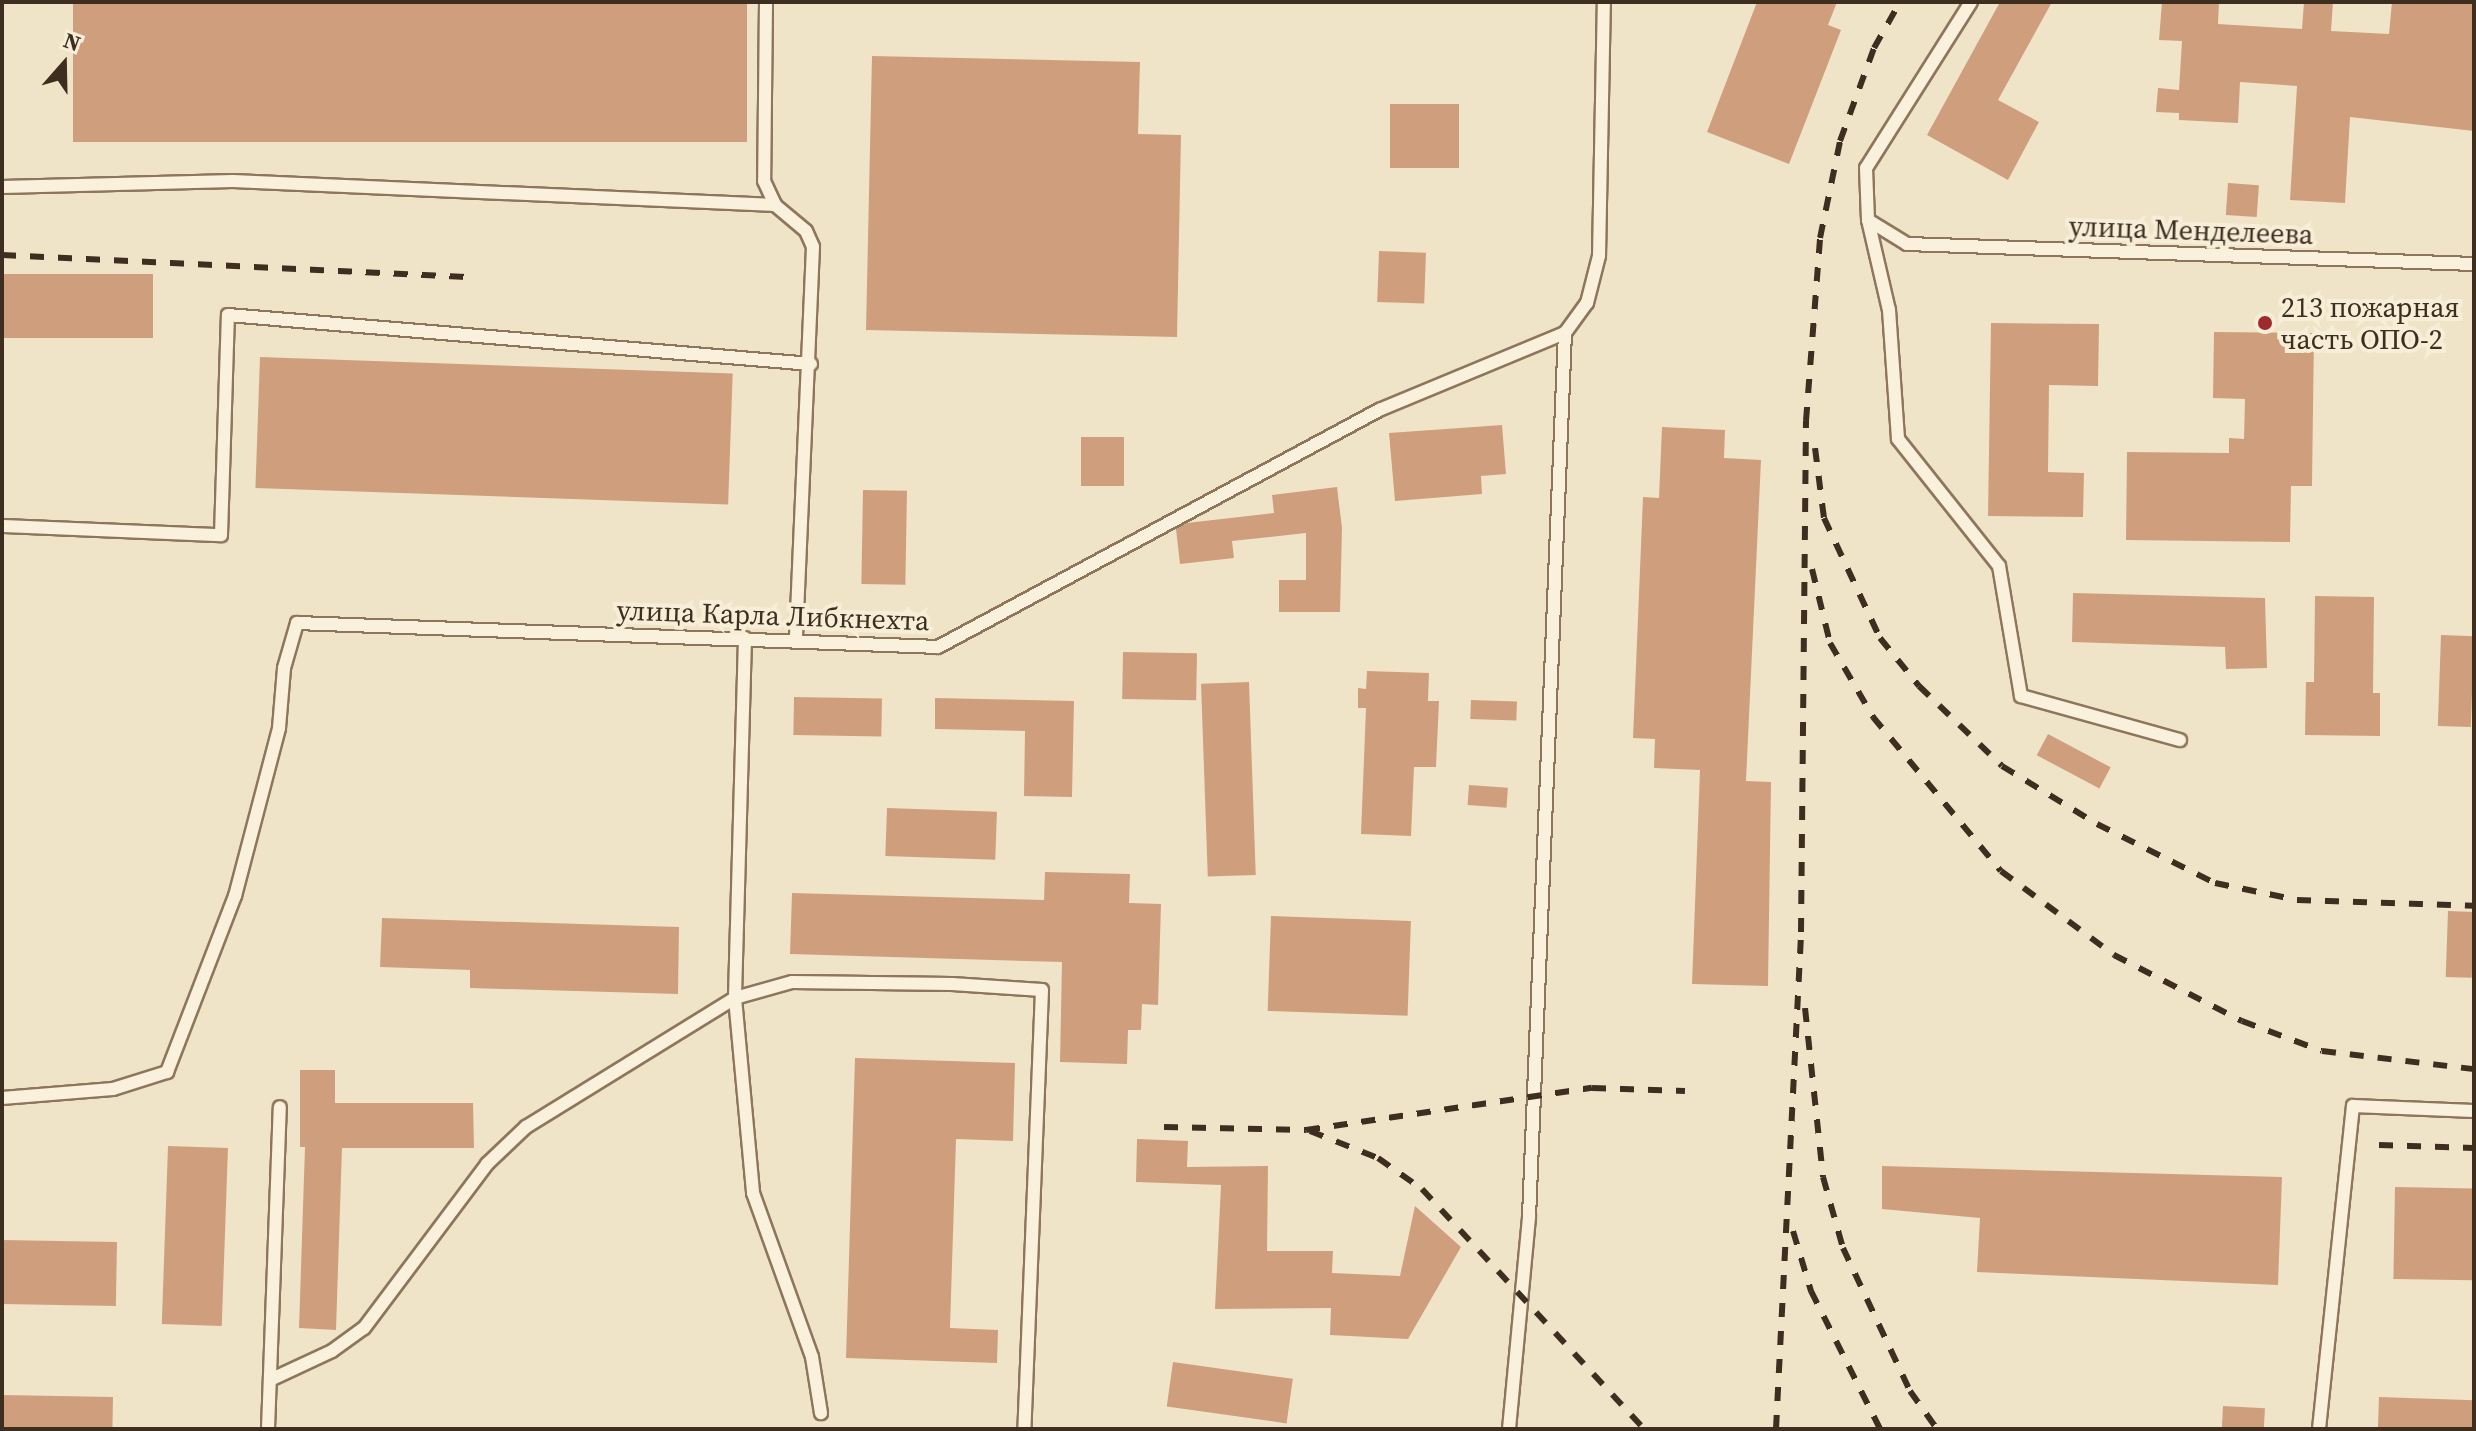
<!DOCTYPE html>
<html>
<head>
<meta charset="utf-8">
<style>
	body { margin:0 }
	#map { position:relative; width:2476px; height:1431px; overflow:hidden; background:#f0e4c8; font-family:"Source Serif 4",serif }
	div>[style] { position:absolute }
	.building>* { inset:0; background:#cf9f7d; transform-origin:0 0 }
	.roads { filter:drop-shadow(2px 0 #8d765c) drop-shadow(-2px 0 #8d765c) drop-shadow(0 2px #8d765c) drop-shadow(0 -2px #8d765c) }
	.lane>* { height:12px; margin:-6px; padding:0 6px; transform-origin:6px; border-radius:6px; background:#faf1dc }
	.rail>* { height:6px; margin-top:-3px; transform-origin:0; background:repeating-linear-gradient(90deg,#3d2e20 0 14px,transparent 0 28px) }
	.dots>* { width:22px; height:22px; translate:-50% -50%; box-sizing:border-box; border:4px solid #f7eed8; border-radius:50% }
	span { translate:-50% -50%; white-space:nowrap; text-align:center; line-height:1.15; -webkit-text-stroke:8px #f7eed8; paint-order:stroke }
	.street-label { font-size:28px; color:#3d2e20 }
	.poi-label { font-size:28px; color:#3d2e20 }
	.left { translate:0 -50%; text-align:left }
	.frame { position:absolute; inset:0; border:4px solid #3d2e20; pointer-events:none }
	.north { position:absolute; left:24px; top:24px; width:80px; height:80px; -webkit-text-stroke:6px #f7eed8; paint-order:stroke; rotate:20deg; font-size:22px; font-weight:700; line-height:32px; text-align:center; color:#3d2e20 }
	.north::after { content:''; display:block; margin:auto; width:28px; height:36px; background:#3d2e20; clip-path:polygon(50% 0,100% 100%,50% 72%,0 100%) }
</style>
</head>
<body>
<div id="map">
	<div class="building">
		<div style="left:73px;top:2px;width:674px;height:140px"></div>
		<div style="clip-path:polygon(1757px 2px,1837px 2px,1828px 25px,1841px 30px,1789px 164px,1707px 132px)"></div>
		<div style="clip-path:polygon(2000px 2px,2052px 2px,1998px 100px,2039px 122px,2008px 180px,1927px 135px)"></div>
		<div style="clip-path:polygon(2162px 2px,2219px 2px,2218px 24px,2302px 29px,2304px 2px,2333px 2px,2331px 31px,2389px 34px,2392px 2px,2474px 2px,2474px 131px,2350px 117px,2345px 203px,2290px 200px,2297px 86px,2240px 82px,2238px 123px,2179px 120px,2179px 113px,2156px 112px,2158px 88px,2179px 90px,2182px 41px,2159px 40px)"></div>
		<div style="clip-path:polygon(872px 56px,1140px 62px,1138px 134px,1181px 135px,1177px 337px,866px 330px)"></div>
		<div style="left:1459px;top:104px;width:64px;height:69px;rotate:90deg"></div>
		<div style="left:2228px;top:183px;width:31px;height:32px;rotate:4deg"></div>
		<div style="left:1379px;top:251px;width:47px;height:51px;rotate:2deg"></div>
		<div style="left:2px;top:274px;width:151px;height:64px"></div>
		<div style="clip-path:polygon(1991px 323px,2099px 324px,2098px 386px,2049px 385px,2048px 472px,2084px 473px,2083px 517px,1988px 516px)"></div>
		<div style="clip-path:polygon(2214px 332px,2314px 333px,2312px 486px,2291px 486px,2290px 542px,2126px 540px,2127px 452px,2229px 453px,2229px 438px,2244px 439px,2245px 399px,2213px 398px)"></div>
		<div style="left:260px;top:357px;width:473px;height:131px;rotate:2deg"></div>
		<div style="clip-path:polygon(1502px 425px,1506px 474px,1481px 476px,1482px 494px,1395px 501px,1389px 433px)"></div>
		<div style="clip-path:polygon(1662px 427px,1725px 430px,1724px 458px,1761px 460px,1746px 781px,1771px 782px,1768px 986px,1692px 984px,1700px 770px,1654px 768px,1655px 739px,1633px 738px,1643px 497px,1659px 498px)"></div>
		<div style="left:1081px;top:437px;width:43px;height:49px"></div>
		<div style="clip-path:polygon(1337px 487px,1342px 528px,1340px 612px,1279px 612px,1279px 580px,1306px 580px,1306px 533px,1232px 541px,1234px 558px,1180px 564px,1176px 529px,1187px 523px,1274px 513px,1272px 495px)"></div>
		<div style="left:863px;top:490px;width:44px;height:94px;rotate:1deg"></div>
		<div style="clip-path:polygon(2073px 593px,2265px 598px,2267px 668px,2226px 669px,2225px 647px,2072px 642px)"></div>
		<div style="clip-path:polygon(2315px 596px,2374px 597px,2373px 693px,2380px 693px,2380px 736px,2305px 735px,2306px 682px,2314px 682px)"></div>
		<div style="left:2441px;top:635px;width:33px;height:91px;rotate:2deg"></div>
		<div style="left:1123px;top:652px;width:74px;height:47px;rotate:1deg"></div>
		<div style="clip-path:polygon(1367px 671px,1429px 673px,1428px 701px,1439px 701px,1436px 767px,1414px 767px,1411px 836px,1361px 834px,1366px 708px,1358px 708px,1358px 688px,1366px 689px)"></div>
		<div style="left:1249px;top:682px;width:193px;height:48px;rotate:88deg"></div>
		<div style="left:794px;top:697px;width:88px;height:38px;rotate:1deg"></div>
		<div style="clip-path:polygon(935px 698px,1074px 701px,1072px 797px,1024px 796px,1025px 731px,935px 729px)"></div>
		<div style="left:1471px;top:700px;width:46px;height:19px;rotate:2deg"></div>
		<div style="left:2048px;top:734px;width:71px;height:24px;rotate:28deg"></div>
		<div style="left:1469px;top:785px;width:39px;height:20px;rotate:4deg"></div>
		<div style="left:887px;top:808px;width:110px;height:48px;rotate:2deg"></div>
		<div style="clip-path:polygon(1045px 872px,1130px 874px,1129px 903px,1161px 904px,1158px 1005px,1142px 1004px,1141px 1030px,1128px 1030px,1127px 1064px,1060px 1062px,1062px 962px,790px 954px,792px 893px,1044px 900px)"></div>
		<div style="left:2448px;top:911px;width:26px;height:66px;rotate:2deg"></div>
		<div style="left:1271px;top:916px;width:140px;height:95px;rotate:2deg"></div>
		<div style="clip-path:polygon(382px 918px,679px 927px,678px 994px,470px 988px,470px 970px,380px 967px)"></div>
		<div style="clip-path:polygon(855px 1058px,1015px 1063px,1013px 1141px,956px 1139px,950px 1328px,998px 1330px,997px 1363px,846px 1358px)"></div>
		<div style="clip-path:polygon(300px 1070px,335px 1070px,335px 1103px,473px 1103px,474px 1148px,342px 1148px,336px 1330px,299px 1328px,305px 1147px,300px 1147px)"></div>
		<div style="clip-path:polygon(1137px 1139px,1188px 1141px,1187px 1167px,1268px 1166px,1267px 1251px,1333px 1251px,1332px 1273px,1400px 1276px,1415px 1206px,1461px 1247px,1408px 1339px,1330px 1335px,1331px 1308px,1215px 1309px,1221px 1185px,1136px 1182px)"></div>
		<div style="left:168px;top:1146px;width:60px;height:178px;rotate:2deg"></div>
		<div style="clip-path:polygon(1882px 1166px,2282px 1177px,2278px 1285px,1977px 1272px,1980px 1218px,1882px 1209px)"></div>
		<div style="left:2395px;top:1187px;width:79px;height:92px;rotate:1deg"></div>
		<div style="left:2px;top:1240px;width:115px;height:64px;rotate:1deg"></div>
		<div style="left:1173px;top:1362px;width:121px;height:45px;rotate:8deg"></div>
		<div style="left:2px;top:1395px;width:111px;height:34px;rotate:1deg"></div>
		<div style="left:2379px;top:1397px;width:95px;height:32px;rotate:2deg"></div>
		<div style="left:2223px;top:1406px;width:42px;height:23px;rotate:3deg"></div>
	</div>
	<div class="roads">
		<div class="lane">
			<div style="left:766px;top:2px;width:179px;rotate:90.6deg"></div>
			<div style="left:764px;top:181px;width:26px;rotate:65deg"></div>
			<div style="left:775px;top:205px;width:40px;rotate:40deg"></div>
			<div style="left:806px;top:231px;width:17px;rotate:66deg"></div>
			<div style="left:813px;top:247px;width:393px;rotate:92.5deg"></div>
			<div style="left:1971px;top:2px;width:196px;rotate:122.3deg"></div>
			<div style="left:1866px;top:168px;width:52px;rotate:87.8deg"></div>
			<div style="left:1868px;top:220px;width:46px;rotate:31.6deg"></div>
			<div style="left:1907px;top:244px;width:567px;rotate:2.02deg"></div>
			<div style="left:2px;top:187px;width:231px;rotate:-1.5deg"></div>
			<div style="left:233px;top:181px;width:543px;rotate:2.54deg"></div>
			<div style="left:1868px;top:220px;width:92px;rotate:76.9deg"></div>
			<div style="left:1889px;top:310px;width:129px;rotate:86deg"></div>
			<div style="left:1898px;top:439px;width:162px;rotate:51.5deg"></div>
			<div style="left:1999px;top:566px;width:132px;rotate:80.4deg"></div>
			<div style="left:2021px;top:696px;width:165px;rotate:15.5deg"></div>
			<div style="left:2px;top:526px;width:219px;rotate:2.4deg"></div>
			<div style="left:221px;top:535px;width:220px;rotate:-88.2deg"></div>
			<div style="left:228px;top:315px;width:585px;rotate:4.8deg"></div>
			<div style="left:745px;top:638px;width:360px;rotate:91.6deg"></div>
			<div style="left:735px;top:998px;width:196px;rotate:84.7deg"></div>
			<div style="left:753px;top:1193px;width:174px;rotate:70.2deg"></div>
			<div style="left:812px;top:1357px;width:57px;rotate:80.9deg"></div>
			<div style="left:2px;top:1098px;width:111px;rotate:-4.6deg"></div>
			<div style="left:113px;top:1089px;width:57px;rotate:-17.5deg"></div>
			<div style="left:167px;top:1072px;width:189px;rotate:-68.9deg"></div>
			<div style="left:235px;top:896px;width:174px;rotate:-75.3deg"></div>
			<div style="left:279px;top:728px;width:60px;rotate:-85.2deg"></div>
			<div style="left:284px;top:668px;width:47px;rotate:-73.9deg"></div>
			<div style="left:297px;top:623px;width:641px;rotate:2.14deg"></div>
			<div style="left:938px;top:647px;width:501px;rotate:-28.25deg"></div>
			<div style="left:1379px;top:410px;width:201px;rotate:-22.5deg"></div>
			<div style="left:1565px;top:333px;width:37px;rotate:-54deg"></div>
			<div style="left:1587px;top:303px;width:49px;rotate:-75.7deg"></div>
			<div style="left:1599px;top:256px;width:254px;rotate:-88.9deg"></div>
			<div style="left:272px;top:1379px;width:66px;rotate:-25deg"></div>
			<div style="left:332px;top:1351px;width:39px;rotate:-36deg"></div>
			<div style="left:364px;top:1328px;width:205px;rotate:-53.1deg"></div>
			<div style="left:487px;top:1164px;width:54px;rotate:-43.5deg"></div>
			<div style="left:526px;top:1127px;width:246px;rotate:-31.7deg"></div>
			<div style="left:735px;top:998px;width:59px;rotate:-15.7deg"></div>
			<div style="left:792px;top:982px;width:160px;rotate:0.7deg"></div>
			<div style="left:952px;top:984px;width:90px;rotate:3.8deg"></div>
			<div style="left:1042px;top:990px;width:439px;rotate:92.3deg"></div>
			<div style="left:268px;top:1429px;width:322px;rotate:-87.9deg"></div>
			<div style="left:1509px;top:1429px;width:213px;rotate:-84.6deg"></div>
			<div style="left:1529px;top:1217px;width:885px;rotate:-87.67deg"></div>
			<div style="left:2319px;top:1429px;width:325px;rotate:-84deg"></div>
			<div style="left:2353px;top:1106px;width:121px;rotate:2.4deg"></div>
		</div>
	</div>
	<div class="rail">
		<div style="left:2px;top:255px;width:465px;rotate:2.7deg"></div>
		<div style="left:1815px;top:448px;width:71px;rotate:82.7deg"></div>
		<div style="left:1824px;top:518px;width:132px;rotate:65deg"></div>
		<div style="left:1880px;top:638px;width:62px;rotate:50.9deg"></div>
		<div style="left:1919px;top:686px;width:115px;rotate:43.9deg"></div>
		<div style="left:2002px;top:766px;width:111px;rotate:31.4deg"></div>
		<div style="left:2097px;top:824px;width:132px;rotate:26.6deg"></div>
		<div style="left:2215px;top:883px;width:84px;rotate:11.7deg"></div>
		<div style="left:2297px;top:900px;width:177px;rotate:1.9deg"></div>
		<div style="left:1812px;top:569px;width:76px;rotate:76.3deg"></div>
		<div style="left:1830px;top:643px;width:86px;rotate:59.8deg"></div>
		<div style="left:1873px;top:717px;width:200px;rotate:50.3deg"></div>
		<div style="left:2001px;top:871px;width:141px;rotate:36.6deg"></div>
		<div style="left:2114px;top:955px;width:144px;rotate:27.3deg"></div>
		<div style="left:2242px;top:1021px;width:85px;rotate:20.6deg"></div>
		<div style="left:2322px;top:1051px;width:153px;rotate:6.8deg"></div>
		<div style="left:1805px;top:1008px;width:170px;rotate:83.9deg"></div>
		<div style="left:1823px;top:1177px;width:74px;rotate:74.3deg"></div>
		<div style="left:1843px;top:1248px;width:158px;rotate:64.9deg"></div>
		<div style="left:1910px;top:1391px;width:47px;rotate:54.6deg"></div>
		<div style="left:1164px;top:1127px;width:142px;rotate:1.2deg"></div>
		<div style="left:1306px;top:1130px;width:289px;rotate:-8.4deg"></div>
		<div style="left:1592px;top:1088px;width:93px;rotate:1.8deg"></div>
		<div style="left:1310px;top:1131px;width:73px;rotate:21.7deg"></div>
		<div style="left:1378px;top:1158px;width:54px;rotate:35.2deg"></div>
		<div style="left:1422px;top:1189px;width:327px;rotate:47.2deg"></div>
		<div style="left:2379px;top:1145px;width:95px;rotate:1.8deg"></div>
		<div style="left:1793px;top:1231px;width:63px;rotate:73.3deg"></div>
		<div style="left:1811px;top:1291px;width:154px;rotate:63.4deg"></div>
		<div style="left:1776px;top:1429px;width:498px;rotate:-87.1deg"></div>
		<div style="left:1801px;top:932px;width:511px;rotate:-89.44deg"></div>
		<div style="left:1806px;top:421px;width:184px;rotate:-85.6deg"></div>
		<div style="left:1820px;top:238px;width:99px;rotate:-78.3deg"></div>
		<div style="left:1840px;top:141px;width:99px;rotate:-69.9deg"></div>
		<div style="left:1874px;top:48px;width:53px;rotate:-60.5deg"></div>
	</div>
	<div class="dots">
		<div style="left:2265px;top:323px;background:#9e2a2b"></div>
	</div>
	<div class="street-label">
		<span style="left:2191px;top:230px;rotate:2deg">улица Менделеева</span>
		<span style="left:773px;top:615px;rotate:2deg">улица Карла Либкнехта</span>
	</div>
	<div class="poi-label">
		<span class="left" style="left:2281px;top:323px">213 пожарная<br>часть ОПО-2</span>
	</div>
	<div class="frame"></div>
	<div class="north">N</div>
</div>
</body>
</html>
